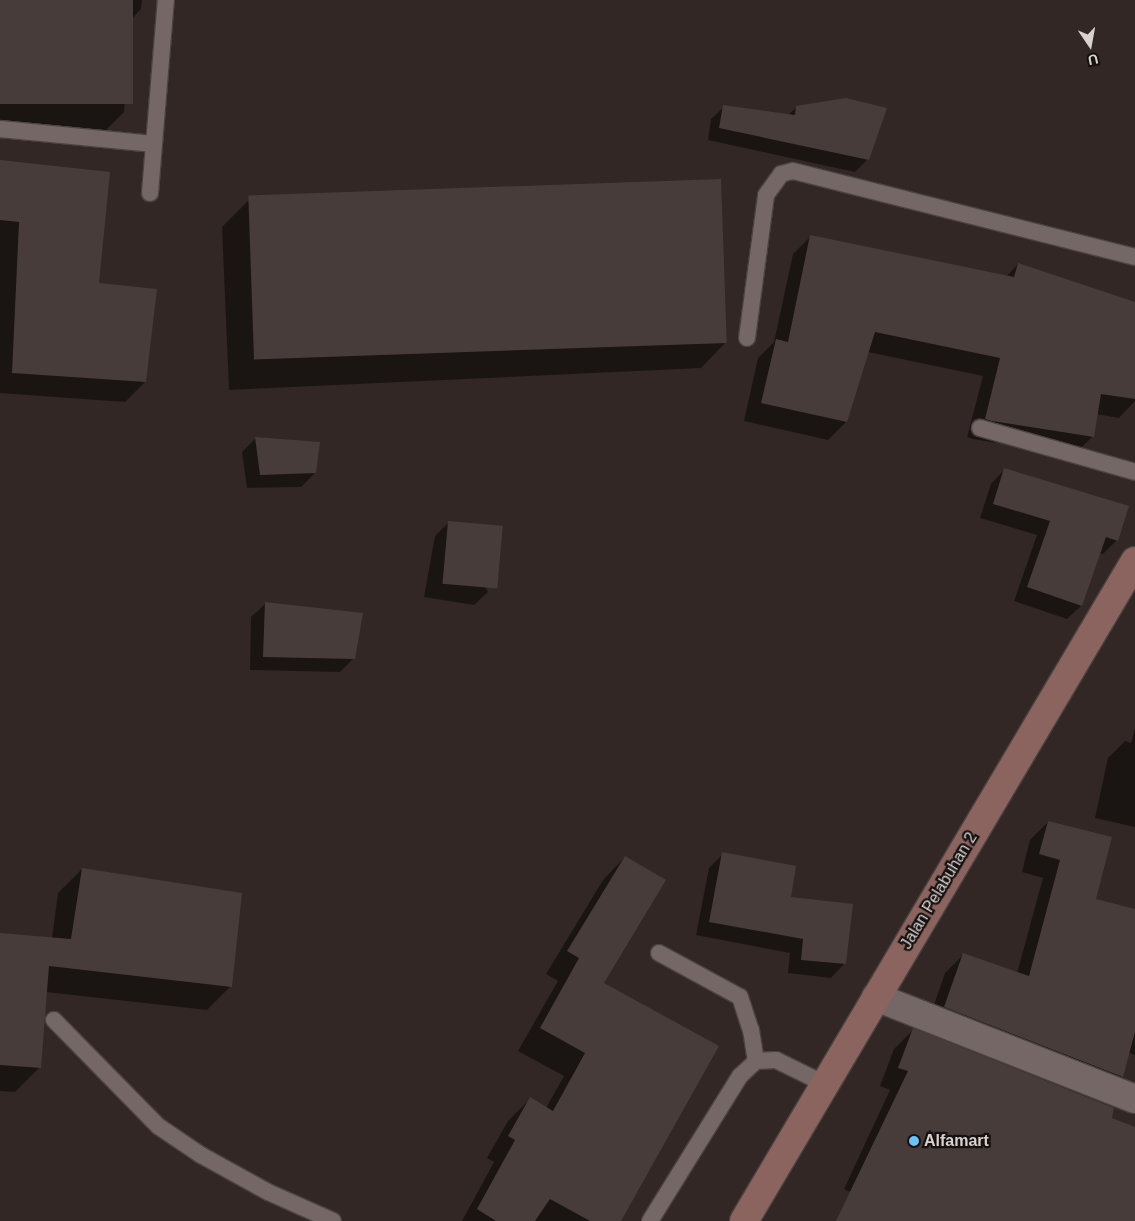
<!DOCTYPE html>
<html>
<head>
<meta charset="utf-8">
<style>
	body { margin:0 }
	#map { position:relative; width:1135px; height:1221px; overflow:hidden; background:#322725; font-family:Arial,sans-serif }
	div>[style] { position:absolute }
	.shadow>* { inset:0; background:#0007 }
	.building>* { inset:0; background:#483c3a; transform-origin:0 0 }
	.roads { filter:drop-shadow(1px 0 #4b4241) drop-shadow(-1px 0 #4b4241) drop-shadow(0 1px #4b4241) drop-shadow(0 -1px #4b4241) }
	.service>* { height:16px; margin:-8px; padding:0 8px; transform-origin:8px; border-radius:8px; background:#746765 }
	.minor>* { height:28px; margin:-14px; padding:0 14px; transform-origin:14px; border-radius:14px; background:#746765 }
	.secondary>* { height:28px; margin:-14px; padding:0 14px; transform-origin:14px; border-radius:14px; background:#8c645f }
	.dots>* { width:14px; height:14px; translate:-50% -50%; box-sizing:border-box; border:2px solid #161110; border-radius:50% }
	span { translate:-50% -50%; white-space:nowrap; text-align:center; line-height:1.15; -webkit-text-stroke:4.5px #161110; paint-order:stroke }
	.street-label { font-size:16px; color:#d9d2d1 }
	.poi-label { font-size:16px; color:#d9d2d1; font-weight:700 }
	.left { translate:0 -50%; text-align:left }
	.north { position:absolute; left:1065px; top:20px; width:50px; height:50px; -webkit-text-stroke:4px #161110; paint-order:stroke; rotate:168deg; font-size:14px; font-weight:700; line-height:20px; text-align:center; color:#d9d2d1 }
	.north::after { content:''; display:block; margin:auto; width:18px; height:22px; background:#d9d2d1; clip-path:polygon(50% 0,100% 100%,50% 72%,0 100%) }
</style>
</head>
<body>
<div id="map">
	<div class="shadow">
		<div style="clip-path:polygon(0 0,142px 0,141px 9px,131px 20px,124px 112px,99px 137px,0 130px)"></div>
		<div style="clip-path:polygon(724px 107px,788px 115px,797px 107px,868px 159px,855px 172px,708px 140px,711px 119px)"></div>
		<div style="clip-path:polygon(0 161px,97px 284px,145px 382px,125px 402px,0 393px)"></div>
		<div style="clip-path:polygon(248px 201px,726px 342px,701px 368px,229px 390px,222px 227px)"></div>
		<div style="clip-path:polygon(811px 236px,1006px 277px,1018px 264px,1135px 303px,1135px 401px,1119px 418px,1096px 414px,1092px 437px,1074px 455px,973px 439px,967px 437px,983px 376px,868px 352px,846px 422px,828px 440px,744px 421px,758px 358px,774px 342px,793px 254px)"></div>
		<div style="clip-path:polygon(256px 438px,315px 473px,301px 487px,247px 488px,242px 452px)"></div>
		<div style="clip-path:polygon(1004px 470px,1117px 540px,1103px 554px,1099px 553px,1081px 606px,1067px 619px,1014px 601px,1037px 535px,980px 518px,991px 484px)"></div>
		<div style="clip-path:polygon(449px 522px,488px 592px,474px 605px,424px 597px,435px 536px)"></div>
		<div style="clip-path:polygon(265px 604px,354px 658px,340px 672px,250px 670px,251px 617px)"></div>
		<div style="clip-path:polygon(1135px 728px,1135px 827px,1095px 818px,1108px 758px,1125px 741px,1131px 743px)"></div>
		<div style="clip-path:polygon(1048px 822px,1094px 900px,1135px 910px,1135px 1055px,1128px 1052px,1122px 1077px,1103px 1095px,927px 1025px,945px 973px,964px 954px,1017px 973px,1043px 878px,1022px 872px,1030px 840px)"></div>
		<div style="clip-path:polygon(723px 854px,789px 898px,851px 905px,844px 964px,831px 978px,788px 973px,790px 953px,696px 935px,709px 868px)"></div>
		<div style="clip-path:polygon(625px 857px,602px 983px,619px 1221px,462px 1221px,494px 1162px,487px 1158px,508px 1121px,530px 1099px,546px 1108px,564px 1076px,518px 1051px,558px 981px,546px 974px,603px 880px)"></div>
		<div style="clip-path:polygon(82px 869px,230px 987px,207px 1010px,46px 992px,39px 1068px,15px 1092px,0 1091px,0 934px,52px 938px,58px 893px)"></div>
		<div style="clip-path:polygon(913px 1030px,1135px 1128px,1135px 1140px,1103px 1221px,878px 1221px,864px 1199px,844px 1189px,890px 1090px,880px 1086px,894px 1049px)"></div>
	</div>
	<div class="building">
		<div style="left:0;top:0;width:133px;height:104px"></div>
		<div style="clip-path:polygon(846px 98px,887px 108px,869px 160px,719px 128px,723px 105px,795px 115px,796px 106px)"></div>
		<div style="clip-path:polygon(0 160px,110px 172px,99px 283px,157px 289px,146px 382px,12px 373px,19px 222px,0 220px)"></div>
		<div style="left:721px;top:179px;width:164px;height:473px;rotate:88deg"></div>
		<div style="clip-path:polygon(810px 235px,1014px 277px,1018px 263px,1135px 302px,1135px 399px,1101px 394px,1094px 437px,992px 421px,985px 419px,1000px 358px,875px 332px,847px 422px,761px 403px,776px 339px,788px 342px)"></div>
		<div style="clip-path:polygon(255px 437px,320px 442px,316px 473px,260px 475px)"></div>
		<div style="clip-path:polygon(1004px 468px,1129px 506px,1118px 541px,1106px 537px,1082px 606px,1027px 587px,1050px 521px,993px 504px)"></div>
		<div style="left:448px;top:521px;width:55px;height:63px;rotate:5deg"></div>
		<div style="clip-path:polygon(265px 602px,363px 613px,355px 659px,263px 657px)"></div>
		<div style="clip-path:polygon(1048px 821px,1112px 837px,1096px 899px,1135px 909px,1135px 1032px,1123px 1077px,944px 1007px,963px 953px,1029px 976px,1060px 860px,1039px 854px)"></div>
		<div style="clip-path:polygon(722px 852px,796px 866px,791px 897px,853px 904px,846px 964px,801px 960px,803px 939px,709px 922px)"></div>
		<div style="clip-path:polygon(625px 856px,666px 880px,604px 983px,719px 1046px,621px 1221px,590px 1221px,550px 1199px,535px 1221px,496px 1221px,477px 1209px,515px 1140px,508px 1136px,530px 1097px,553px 1111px,585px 1053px,540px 1028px,579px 958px,567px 951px)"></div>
		<div style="clip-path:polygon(82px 868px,242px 893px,232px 987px,49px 966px,41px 1068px,0 1065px,0 933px,71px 939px)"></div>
		<div style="clip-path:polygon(913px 1028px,1114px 1108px,1112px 1118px,1135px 1127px,1135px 1221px,836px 1221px,908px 1071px,898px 1068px)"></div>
	</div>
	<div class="roads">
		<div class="service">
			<div style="left:0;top:129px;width:154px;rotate:5.6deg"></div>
			<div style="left:150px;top:193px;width:194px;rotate:-85.3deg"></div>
			<div style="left:747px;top:338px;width:144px;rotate:-82.4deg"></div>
			<div style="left:766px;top:195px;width:26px;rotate:-54deg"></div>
			<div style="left:781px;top:174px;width:12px;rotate:-14deg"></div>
			<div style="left:793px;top:171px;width:353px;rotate:14.1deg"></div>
			<div style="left:980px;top:428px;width:161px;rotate:15.8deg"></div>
			<div style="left:659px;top:953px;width:92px;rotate:28.5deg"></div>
			<div style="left:740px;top:997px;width:35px;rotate:72deg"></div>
			<div style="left:751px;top:1030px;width:31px;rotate:81deg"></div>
			<div style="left:54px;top:1020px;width:148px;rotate:45.5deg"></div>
			<div style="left:158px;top:1126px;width:52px;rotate:34deg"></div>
			<div style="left:201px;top:1155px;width:77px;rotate:28.9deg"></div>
			<div style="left:268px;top:1192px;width:71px;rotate:24deg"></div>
			<div style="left:650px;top:1221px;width:171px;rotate:-58.2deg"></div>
			<div style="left:740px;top:1076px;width:22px;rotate:-43deg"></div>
			<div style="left:756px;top:1061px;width:20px;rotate:-3deg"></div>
			<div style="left:776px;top:1060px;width:55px;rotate:26.1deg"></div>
		</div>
		<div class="minor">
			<div style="left:876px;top:997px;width:278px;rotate:21.5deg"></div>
		</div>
		<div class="secondary">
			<div style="left:744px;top:1221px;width:767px;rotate:-59.36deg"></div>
		</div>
	</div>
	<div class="dots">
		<div style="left:914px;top:1141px;background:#71c1f5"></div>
	</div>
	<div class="street-label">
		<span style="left:939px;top:891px;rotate:-59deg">Jalan Pelabuhan 2</span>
	</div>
	<div class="poi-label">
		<span class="left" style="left:924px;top:1141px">Alfamart</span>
	</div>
	<div class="north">U</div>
</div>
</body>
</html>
